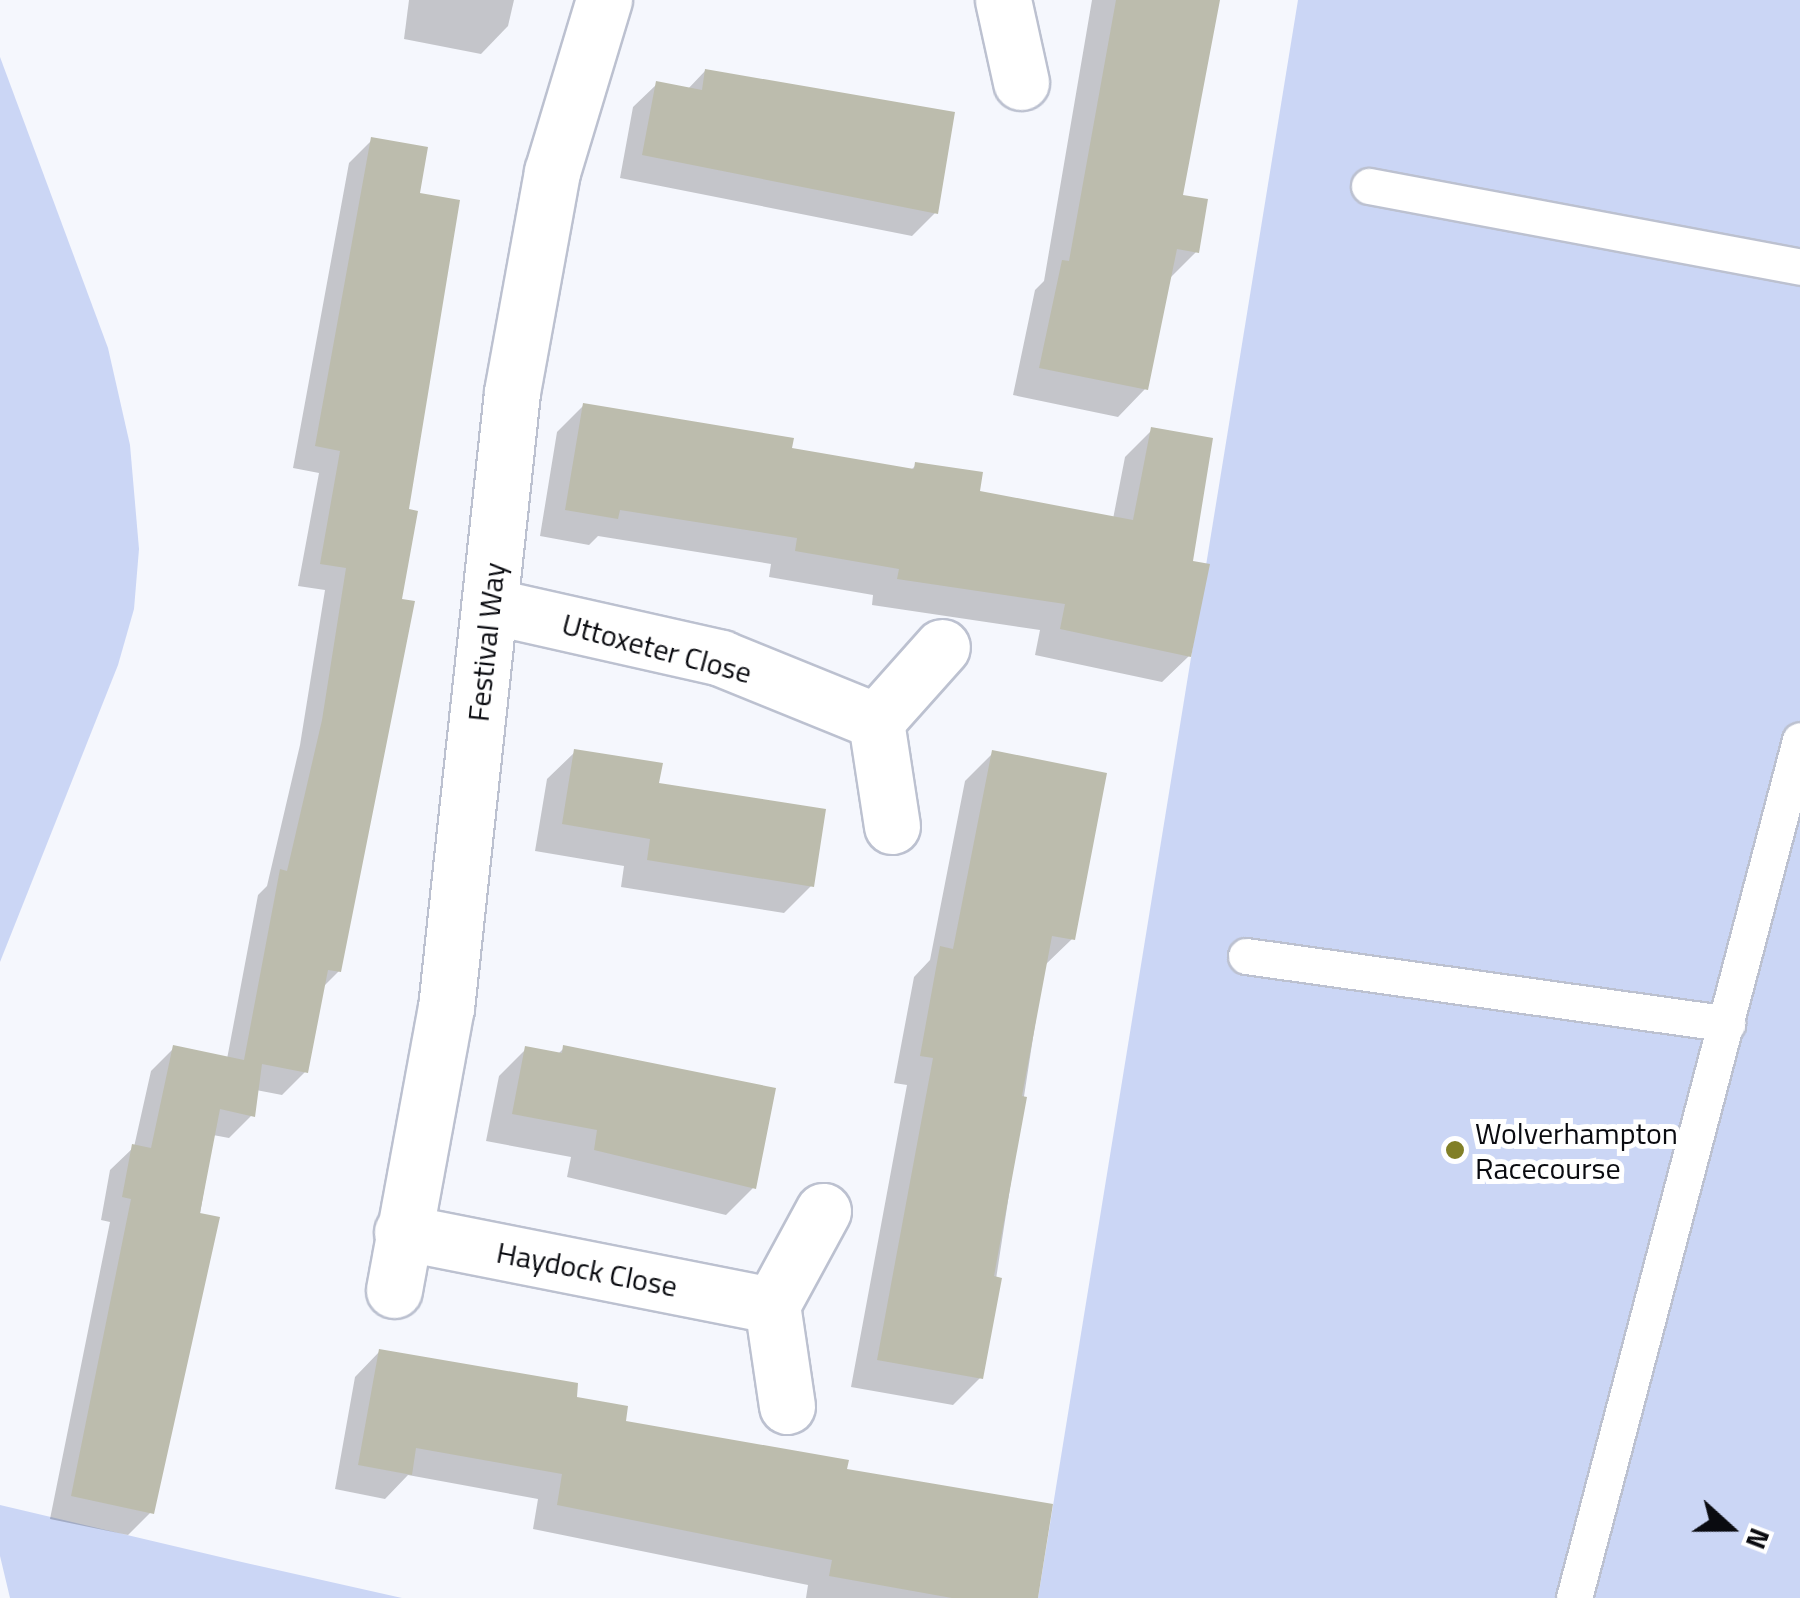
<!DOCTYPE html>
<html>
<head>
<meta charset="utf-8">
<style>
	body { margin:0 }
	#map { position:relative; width:1800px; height:1598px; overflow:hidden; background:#f5f7fd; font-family:"Titillium Web",sans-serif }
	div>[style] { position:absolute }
	.green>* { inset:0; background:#cbd6f5 }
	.shadow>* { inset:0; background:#0003 }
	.building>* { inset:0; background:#bcbcad }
	.roads { filter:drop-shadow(2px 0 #bcc1d0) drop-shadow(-2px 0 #bcc1d0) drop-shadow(0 2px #bcc1d0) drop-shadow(0 -2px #bcc1d0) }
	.lane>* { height:35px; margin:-17.5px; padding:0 17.5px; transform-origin:17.5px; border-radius:17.5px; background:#fff }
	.street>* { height:55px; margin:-27.5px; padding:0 27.5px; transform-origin:27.5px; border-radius:27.5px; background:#fff }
	.dots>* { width:28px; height:28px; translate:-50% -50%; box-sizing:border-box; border:5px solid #fff; border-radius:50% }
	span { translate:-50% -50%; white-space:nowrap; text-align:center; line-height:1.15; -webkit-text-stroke:10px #fff; paint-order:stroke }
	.street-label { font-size:30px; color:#0a0b10 }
	.poi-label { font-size:30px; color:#0a0b10 }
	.left { translate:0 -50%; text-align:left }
	.north { position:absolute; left:1680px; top:1478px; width:100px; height:100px; -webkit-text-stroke:8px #fff; paint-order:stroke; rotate:111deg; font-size:28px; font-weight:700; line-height:40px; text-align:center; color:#0a0b10 }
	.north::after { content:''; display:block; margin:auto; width:35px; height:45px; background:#0a0b10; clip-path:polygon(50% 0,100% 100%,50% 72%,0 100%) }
</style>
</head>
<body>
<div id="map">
	<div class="green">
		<div style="clip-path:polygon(1298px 0,1800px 0,1800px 1598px,1038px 1598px)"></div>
		<div style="clip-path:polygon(0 57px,108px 348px,130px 445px,139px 549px,134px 609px,118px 665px,0 962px)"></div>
		<div style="clip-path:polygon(0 1505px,233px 1560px,402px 1598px,10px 1598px,0 1556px)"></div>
	</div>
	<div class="shadow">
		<div style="clip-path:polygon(409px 0,514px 0,508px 26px,481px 54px,404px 39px)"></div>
		<div style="clip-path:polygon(1092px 0,1218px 0,1181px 197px,1197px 251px,1168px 280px,1145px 389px,1118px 417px,1013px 395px,1035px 290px,1044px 281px)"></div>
		<div style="clip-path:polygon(705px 71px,935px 213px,912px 236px,620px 178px,633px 107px,657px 84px,687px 90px)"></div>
		<div style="clip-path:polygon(372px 140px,417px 195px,406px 511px,339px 971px,322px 988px,305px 1072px,282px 1095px,256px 1090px,252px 1115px,229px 1138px,213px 1135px,151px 1512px,128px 1535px,50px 1519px,110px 1222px,101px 1220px,110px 1170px,134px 1147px,151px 1071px,174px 1048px,227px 1059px,258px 895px,267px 886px,300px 745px,325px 590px,298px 586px,319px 473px,293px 468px,349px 163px)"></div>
		<div style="clip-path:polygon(584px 405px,789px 450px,910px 471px,916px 465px,977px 493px,1113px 519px,1125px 457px,1152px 430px,1190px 562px,1189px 656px,1162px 682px,1035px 655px,1040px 630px,872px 605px,873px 595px,769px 577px,771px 564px,598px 536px,589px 545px,540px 536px,557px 432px)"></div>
		<div style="clip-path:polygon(575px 752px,656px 785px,811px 886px,784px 913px,621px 887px,624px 866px,535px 851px,547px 779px)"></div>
		<div style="clip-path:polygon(993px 753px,1072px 939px,1044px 966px,981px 1377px,953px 1405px,851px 1387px,907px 1085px,894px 1083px,914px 977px,930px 960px,965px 781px)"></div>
		<div style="clip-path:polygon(564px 1048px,753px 1188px,726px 1215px,567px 1177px,571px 1157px,486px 1141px,499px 1076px,526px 1049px,557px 1055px)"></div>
		<div style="clip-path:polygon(380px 1351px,574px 1399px,623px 1423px,844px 1472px,1035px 1598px,806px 1598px,808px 1585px,533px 1529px,538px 1499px,408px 1475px,385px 1499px,335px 1489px,355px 1377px)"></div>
	</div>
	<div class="building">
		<div style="clip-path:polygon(1116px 0,1220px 0,1183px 195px,1208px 199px,1199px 253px,1177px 249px,1148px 390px,1039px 368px,1062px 260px,1069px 261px)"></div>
		<div style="clip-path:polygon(705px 69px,955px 112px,938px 214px,642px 155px,656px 81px,702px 90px)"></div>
		<div style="clip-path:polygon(371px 137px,428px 147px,420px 193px,460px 200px,409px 509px,418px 511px,402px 599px,415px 601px,341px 972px,328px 970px,308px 1073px,262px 1064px,255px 1117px,220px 1109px,200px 1213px,220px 1217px,154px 1514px,71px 1496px,131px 1199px,122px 1197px,132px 1144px,151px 1148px,173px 1045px,244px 1060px,280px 869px,287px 871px,322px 720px,346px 568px,320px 564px,340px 451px,315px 446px)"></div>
		<div style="clip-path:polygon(583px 403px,794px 438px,792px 448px,914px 469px,915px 462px,983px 472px,980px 491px,1133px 520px,1151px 427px,1213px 438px,1193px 561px,1210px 564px,1191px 657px,1060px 629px,1065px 604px,897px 579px,899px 569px,795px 551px,797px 538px,620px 510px,618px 519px,565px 510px)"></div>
		<div style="clip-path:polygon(574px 749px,663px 763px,659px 783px,826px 809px,814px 887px,647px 860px,650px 839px,562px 824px)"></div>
		<div style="clip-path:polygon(992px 750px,1107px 773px,1075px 940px,1052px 936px,1022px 1096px,1027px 1097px,994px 1276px,1002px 1278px,983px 1379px,877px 1360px,933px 1058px,920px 1056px,940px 946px,953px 949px)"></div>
		<div style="clip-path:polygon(563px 1045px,776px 1088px,756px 1189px,594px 1150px,597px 1130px,512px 1114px,525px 1046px,562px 1053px)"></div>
		<div style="clip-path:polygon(379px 1349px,578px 1383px,577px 1397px,628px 1406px,626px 1421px,849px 1460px,847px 1469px,1053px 1504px,1038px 1598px,952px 1598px,829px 1576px,832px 1560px,557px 1505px,562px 1474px,416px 1448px,412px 1475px,358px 1465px)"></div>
	</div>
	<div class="roads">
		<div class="lane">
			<div style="left:1369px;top:186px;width:439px;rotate:10.6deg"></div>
			<div style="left:1246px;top:956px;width:486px;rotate:8deg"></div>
			<div style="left:1574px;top:1598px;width:887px;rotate:-75.24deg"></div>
		</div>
		<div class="street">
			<div style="left:1003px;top:0;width:84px;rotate:77.6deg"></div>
			<div style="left:491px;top:606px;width:236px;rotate:12.7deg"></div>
			<div style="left:721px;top:658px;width:167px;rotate:22.1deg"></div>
			<div style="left:892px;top:826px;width:106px;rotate:-98.7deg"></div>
			<div style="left:876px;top:721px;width:99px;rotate:-48.3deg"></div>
			<div style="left:402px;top:1232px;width:377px;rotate:11.2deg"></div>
			<div style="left:394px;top:1290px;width:287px;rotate:-79.6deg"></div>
			<div style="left:446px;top:1008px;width:620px;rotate:-83.88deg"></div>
			<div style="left:512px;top:392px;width:224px;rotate:-79.7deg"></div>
			<div style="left:552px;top:172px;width:180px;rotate:-73.2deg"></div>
			<div style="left:787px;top:1406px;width:102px;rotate:-98.4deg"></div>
			<div style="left:772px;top:1305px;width:107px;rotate:-61.5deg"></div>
		</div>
	</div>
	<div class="dots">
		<div style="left:1455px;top:1150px;background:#817f27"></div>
	</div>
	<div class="street-label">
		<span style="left:486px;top:642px;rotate:-84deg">Festival Way</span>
		<span style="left:657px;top:648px;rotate:15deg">Uttoxeter Close</span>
		<span style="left:587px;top:1269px;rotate:11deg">Haydock Close</span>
	</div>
	<div class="poi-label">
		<span class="left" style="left:1475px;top:1150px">Wolverhampton<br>Racecourse</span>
	</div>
	<div class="north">N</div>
</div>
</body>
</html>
